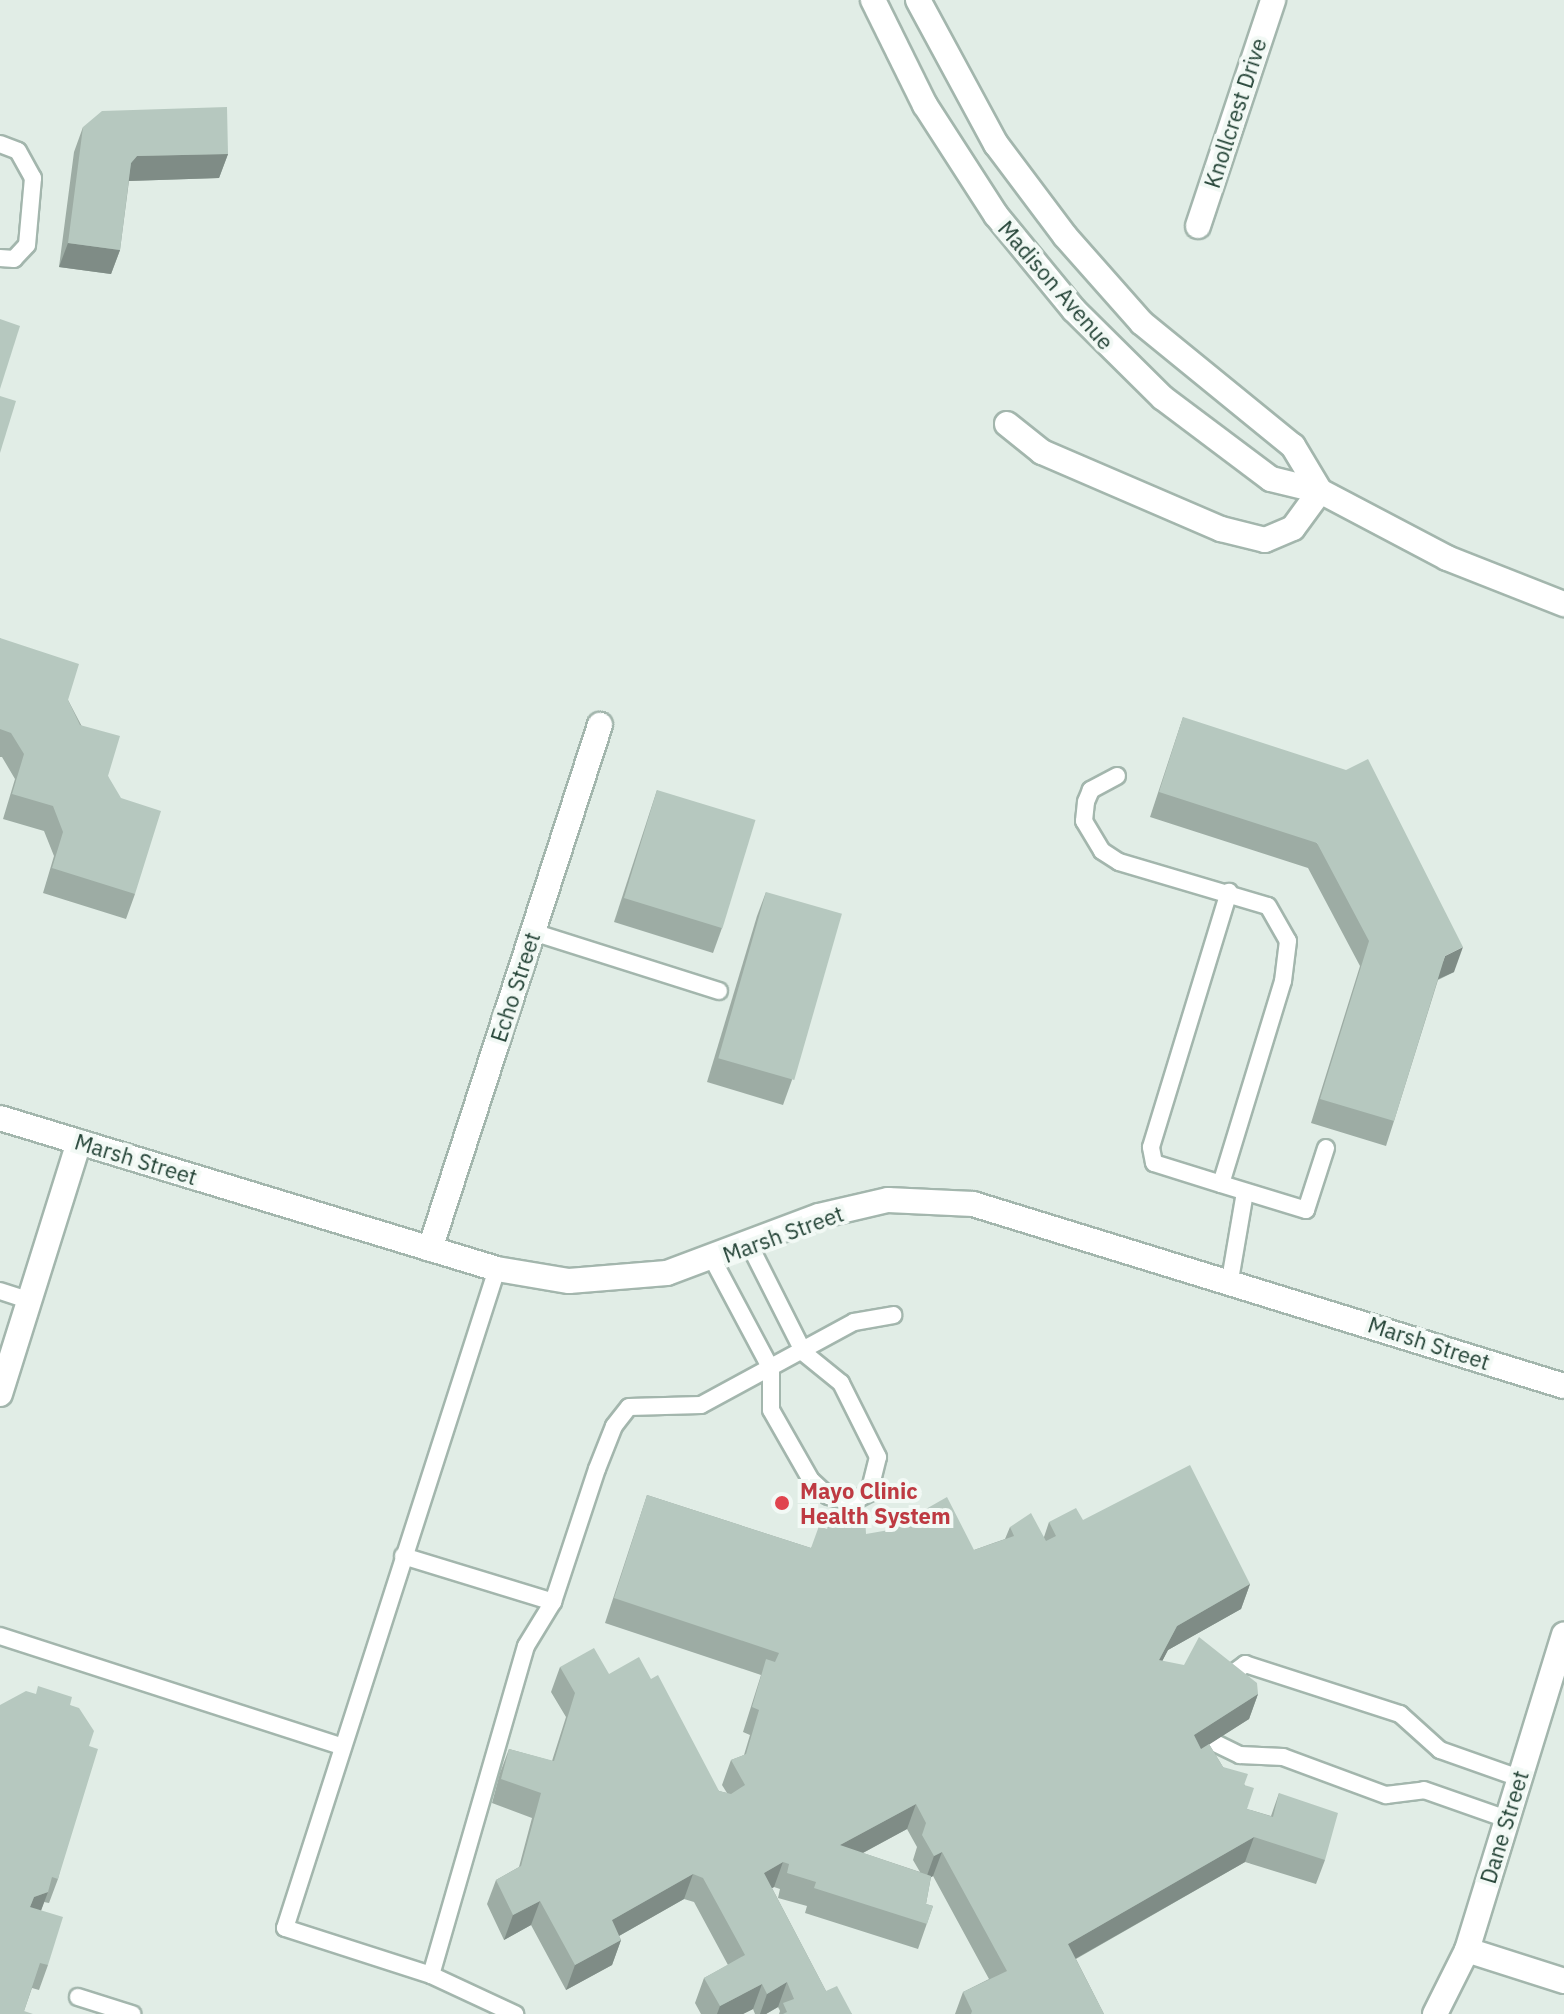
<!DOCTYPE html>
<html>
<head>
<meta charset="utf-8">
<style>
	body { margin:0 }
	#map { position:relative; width:1564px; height:2014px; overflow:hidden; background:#e1ede6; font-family:"IBM Plex Sans",sans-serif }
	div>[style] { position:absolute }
	.roads { filter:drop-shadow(2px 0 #a3b6ad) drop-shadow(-2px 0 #a3b6ad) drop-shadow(0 2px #a3b6ad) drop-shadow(0 -2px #a3b6ad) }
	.lane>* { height:16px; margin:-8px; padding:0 8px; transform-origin:8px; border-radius:8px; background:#fff }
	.street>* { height:24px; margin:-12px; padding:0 12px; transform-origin:12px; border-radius:12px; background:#fff }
	.secondary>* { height:24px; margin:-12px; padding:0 12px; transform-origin:12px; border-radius:12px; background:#fff }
	.wall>* { inset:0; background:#9daca4 }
	.shaded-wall>* { inset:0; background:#7f8c86 }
	.building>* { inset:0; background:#b6c8bf; transform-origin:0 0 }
	.dots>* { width:22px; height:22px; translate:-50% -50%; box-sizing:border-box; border:4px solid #f2f9f5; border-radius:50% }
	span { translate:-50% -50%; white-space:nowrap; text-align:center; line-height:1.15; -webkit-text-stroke:8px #f2f9f5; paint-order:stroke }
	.street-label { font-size:22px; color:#204033 }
	.health-label { font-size:22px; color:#be3a42; font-weight:700 }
	.left { translate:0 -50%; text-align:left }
</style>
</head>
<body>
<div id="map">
	<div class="roads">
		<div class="lane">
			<div style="left:0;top:144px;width:19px;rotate:21deg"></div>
			<div style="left:18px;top:151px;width:31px;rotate:61deg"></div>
			<div style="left:33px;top:178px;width:67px;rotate:95.1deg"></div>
			<div style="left:27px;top:245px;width:19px;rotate:133deg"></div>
			<div style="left:14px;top:259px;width:14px;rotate:-176deg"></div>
			<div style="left:1117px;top:776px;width:30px;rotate:152deg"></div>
			<div style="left:1091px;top:790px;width:13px;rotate:113deg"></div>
			<div style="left:1086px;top:802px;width:19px;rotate:96deg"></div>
			<div style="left:1084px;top:821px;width:35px;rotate:59deg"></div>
			<div style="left:1102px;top:851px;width:20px;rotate:33deg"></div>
			<div style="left:1119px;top:862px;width:155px;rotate:16.5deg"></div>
			<div style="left:1268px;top:906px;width:40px;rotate:60.3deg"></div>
			<div style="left:1288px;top:941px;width:40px;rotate:97.1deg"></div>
			<div style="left:1283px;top:981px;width:212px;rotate:107deg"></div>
			<div style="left:1221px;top:1184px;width:89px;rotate:17deg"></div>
			<div style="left:1306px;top:1210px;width:65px;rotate:-72.1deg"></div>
			<div style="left:533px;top:932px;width:195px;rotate:17.6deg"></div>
			<div style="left:1221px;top:1184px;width:70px;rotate:-162.6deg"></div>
			<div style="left:1154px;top:1163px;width:16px;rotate:-101deg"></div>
			<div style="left:1151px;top:1147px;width:267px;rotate:-73deg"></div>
			<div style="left:713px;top:1260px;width:123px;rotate:62deg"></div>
			<div style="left:771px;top:1369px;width:41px;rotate:90deg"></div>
			<div style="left:771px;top:1410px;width:81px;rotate:60.3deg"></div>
			<div style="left:811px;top:1480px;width:23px;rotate:43deg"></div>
			<div style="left:828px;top:1496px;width:25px;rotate:14deg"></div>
			<div style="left:852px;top:1502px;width:19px;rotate:-28deg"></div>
			<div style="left:869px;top:1493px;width:37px;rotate:-76deg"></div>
			<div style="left:878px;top:1457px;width:83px;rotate:-116.6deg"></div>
			<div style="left:841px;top:1383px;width:48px;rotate:-141deg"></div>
			<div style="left:804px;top:1353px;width:120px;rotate:-116.8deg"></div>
			<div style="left:497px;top:1269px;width:692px;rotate:107.83deg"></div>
			<div style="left:285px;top:1928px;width:153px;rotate:17.8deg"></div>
			<div style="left:431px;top:1975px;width:93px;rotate:24.9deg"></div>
			<div style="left:1230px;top:1280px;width:89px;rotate:-80.3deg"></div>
			<div style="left:0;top:1291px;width:32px;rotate:18deg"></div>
			<div style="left:403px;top:1556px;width:157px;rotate:17deg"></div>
			<div style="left:553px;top:1602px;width:140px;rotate:-71.7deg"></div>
			<div style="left:597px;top:1469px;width:46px;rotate:-68.4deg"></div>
			<div style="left:614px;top:1426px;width:24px;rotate:-52deg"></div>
			<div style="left:629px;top:1407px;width:72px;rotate:-1.6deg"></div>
			<div style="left:701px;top:1405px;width:174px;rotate:-28.5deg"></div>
			<div style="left:854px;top:1322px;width:40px;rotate:-10deg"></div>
			<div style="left:0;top:1636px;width:358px;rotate:17.9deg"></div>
			<div style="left:1222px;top:1681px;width:29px;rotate:-36deg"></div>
			<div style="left:1245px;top:1664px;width:163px;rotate:17.9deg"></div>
			<div style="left:1400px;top:1714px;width:54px;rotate:42deg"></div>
			<div style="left:1440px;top:1750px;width:84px;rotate:19.5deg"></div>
			<div style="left:1213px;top:1742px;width:30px;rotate:26deg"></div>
			<div style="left:1240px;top:1755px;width:43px;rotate:2.7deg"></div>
			<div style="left:1283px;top:1757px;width:110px;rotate:20.3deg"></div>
			<div style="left:1386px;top:1795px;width:38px;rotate:-7deg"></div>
			<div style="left:1424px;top:1790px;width:88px;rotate:19.3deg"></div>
			<div style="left:431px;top:1975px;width:342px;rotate:-73.9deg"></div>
			<div style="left:526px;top:1646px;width:52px;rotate:-58.5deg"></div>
			<div style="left:78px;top:1997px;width:57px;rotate:17.5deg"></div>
		</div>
		<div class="street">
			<div style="left:1198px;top:226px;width:238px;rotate:-71.6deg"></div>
			<div style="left:1007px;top:424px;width:45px;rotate:38.7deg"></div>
			<div style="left:1042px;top:452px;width:195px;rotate:23.3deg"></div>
			<div style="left:1221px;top:529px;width:45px;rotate:14deg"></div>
			<div style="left:1265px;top:540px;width:30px;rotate:-23deg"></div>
			<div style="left:1293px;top:528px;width:46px;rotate:-53.9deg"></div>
			<div style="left:430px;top:1249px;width:551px;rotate:-72.03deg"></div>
			<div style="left:0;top:1394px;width:264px;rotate:-72.6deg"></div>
			<div style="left:1467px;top:1950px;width:102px;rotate:17.7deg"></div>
		</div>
		<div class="secondary">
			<div style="left:873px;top:0;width:117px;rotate:63.7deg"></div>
			<div style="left:925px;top:105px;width:131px;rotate:57.2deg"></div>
			<div style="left:996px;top:215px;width:123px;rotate:50.6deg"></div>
			<div style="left:1074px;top:310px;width:125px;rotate:44.7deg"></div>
			<div style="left:1163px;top:398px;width:135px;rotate:36.9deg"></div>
			<div style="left:1271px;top:479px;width:50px;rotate:13.8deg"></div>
			<div style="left:1320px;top:491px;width:144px;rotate:27.8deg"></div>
			<div style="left:1447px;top:558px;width:126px;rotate:21.5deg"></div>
			<div style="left:918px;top:0;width:164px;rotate:61.6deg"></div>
			<div style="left:996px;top:144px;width:115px;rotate:53.1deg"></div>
			<div style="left:1065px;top:236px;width:116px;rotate:48.5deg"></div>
			<div style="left:1142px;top:323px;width:195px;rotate:39.2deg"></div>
			<div style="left:1293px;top:446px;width:52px;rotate:59deg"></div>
			<div style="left:0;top:1118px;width:519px;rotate:16.9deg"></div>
			<div style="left:497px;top:1269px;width:73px;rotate:9.5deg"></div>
			<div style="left:569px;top:1281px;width:98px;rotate:-4.7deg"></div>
			<div style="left:667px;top:1273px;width:162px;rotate:-20.6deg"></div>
			<div style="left:819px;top:1216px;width:71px;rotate:-13.1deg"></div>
			<div style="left:888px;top:1200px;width:85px;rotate:2.7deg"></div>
			<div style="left:973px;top:1204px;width:618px;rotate:17.12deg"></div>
			<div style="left:1435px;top:2014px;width:72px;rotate:-63.4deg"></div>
			<div style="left:1467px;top:1950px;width:330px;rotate:-72.9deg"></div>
		</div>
	</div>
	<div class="wall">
		<div style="clip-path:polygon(83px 127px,228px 154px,219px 178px,129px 181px,120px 250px,111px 274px,59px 267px,74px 152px)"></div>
		<div style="clip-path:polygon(0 638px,68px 700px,108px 776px,135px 894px,126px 919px,43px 893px,54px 856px,44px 831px,3px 819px,15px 779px,2px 757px,0 757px)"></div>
		<div style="clip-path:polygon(1183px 717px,1454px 972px,1438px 980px,1394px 1121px,1386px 1146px,1311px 1123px,1360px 966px,1308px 868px,1150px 817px)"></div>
		<div style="clip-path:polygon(657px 790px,722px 928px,713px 953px,614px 922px)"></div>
		<div style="clip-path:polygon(766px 892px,792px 1080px,783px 1105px,707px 1082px,757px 916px)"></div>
		<div style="clip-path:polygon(evenodd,647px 1495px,811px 1548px,827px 1529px,974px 1550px,1005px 1539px,1010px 1527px,1044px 1537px,1049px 1522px,1083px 1520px,1250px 1584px,1241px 1609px,1168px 1650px,1162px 1661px,1258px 1694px,1249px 1719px,1209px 1744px,1223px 1767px,1245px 1785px,1247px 1809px,1271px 1816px,1279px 1793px,1325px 1860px,1316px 1884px,1245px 1862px,1076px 1959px,1104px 2014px,955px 2014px,963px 1992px,989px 1979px,933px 1876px,931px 1877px,926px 1904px,933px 1906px,918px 1949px,805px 1913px,807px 1906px,778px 1898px,780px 1889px,774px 1887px,772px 1888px,826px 1991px,852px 2014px,779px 2014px,780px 2011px,778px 2007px,766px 2014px,755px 2014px,753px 2009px,743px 2014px,701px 2014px,695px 2003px,704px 1978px,728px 1965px,694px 1902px,684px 1899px,619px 1936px,621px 1940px,612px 1965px,566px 1990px,531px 1925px,504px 1940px,487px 1904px,496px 1880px,519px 1867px,532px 1818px,492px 1803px,500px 1773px,509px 1749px,552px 1761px,566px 1717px,551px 1692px,560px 1667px,609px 1674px,719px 1791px,727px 1793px,722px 1785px,731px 1760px,744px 1755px,750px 1735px,743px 1732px,761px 1675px,605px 1623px,647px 1495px,907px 1829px,917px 1847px,913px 1860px,920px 1872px,863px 1853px,907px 1829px)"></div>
		<div style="clip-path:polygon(70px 1705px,89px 1746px,58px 1879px,49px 1903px,44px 1902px,41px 1910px,48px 1965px,39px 1990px,32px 1988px,24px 2011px,0 2014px)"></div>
	</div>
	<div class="shaded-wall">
		<div style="clip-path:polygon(228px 154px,219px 178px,128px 181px,131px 163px,137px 156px)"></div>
		<div style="clip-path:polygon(68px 243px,120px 250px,111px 274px,59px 267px)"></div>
		<div style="clip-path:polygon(1463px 947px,1454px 972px,1436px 980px,1445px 956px)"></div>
		<div style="clip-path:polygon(1250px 1584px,1241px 1609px,1168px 1650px,1150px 1685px,1159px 1660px,1177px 1626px)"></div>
		<div style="clip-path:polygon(1258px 1694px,1249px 1719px,1185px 1760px,1194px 1735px)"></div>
		<div style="clip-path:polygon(916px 1804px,907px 1829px,831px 1870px,840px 1845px)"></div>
		<div style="clip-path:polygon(1254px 1837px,1245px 1862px,1059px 1968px,1068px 1944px)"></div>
		<div style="clip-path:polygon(942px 1852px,933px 1876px,925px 1881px,934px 1856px)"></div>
		<div style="clip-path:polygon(783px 1862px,774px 1887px,755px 1898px,764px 1873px)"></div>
		<div style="clip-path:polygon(693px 1874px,684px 1899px,603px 1945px,612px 1920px)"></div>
		<div style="clip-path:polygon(48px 1892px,39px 1916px,24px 1922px,34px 1897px)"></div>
		<div style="clip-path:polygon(540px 1901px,531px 1925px,504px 1940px,513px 1915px)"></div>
		<div style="clip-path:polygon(621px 1940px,612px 1965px,566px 1990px,575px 1965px)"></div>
		<div style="clip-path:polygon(787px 1982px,778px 2007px,766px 2014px,760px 2014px,767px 1994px)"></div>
		<div style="clip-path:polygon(762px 1984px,753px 2009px,743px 2014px,717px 2014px,720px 2006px)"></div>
	</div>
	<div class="building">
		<div style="clip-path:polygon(227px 107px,228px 154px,137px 156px,131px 163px,120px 250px,68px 243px,83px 127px,102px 111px)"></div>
		<div style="clip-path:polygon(0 319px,20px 326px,0 389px)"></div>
		<div style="clip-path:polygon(0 396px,16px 401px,0 453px)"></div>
		<div style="clip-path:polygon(0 638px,79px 664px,68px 700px,80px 725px,120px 736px,108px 776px,121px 798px,161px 811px,135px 894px,52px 868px,63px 832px,53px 806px,12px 794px,24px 754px,11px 733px,0 729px)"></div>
		<div style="clip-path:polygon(1183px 717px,1346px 770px,1368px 759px,1463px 947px,1445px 956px,1394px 1121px,1320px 1099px,1369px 941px,1317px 843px,1159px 792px)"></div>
		<div style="left:657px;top:790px;width:103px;height:113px;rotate:17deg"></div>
		<div style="left:766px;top:892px;width:79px;height:173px;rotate:16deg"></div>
		<div style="clip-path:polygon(1190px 1465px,1250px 1584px,1177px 1626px,1159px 1660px,1184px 1665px,1199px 1637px,1257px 1683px,1258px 1694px,1194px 1735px,1201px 1749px,1209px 1744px,1223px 1767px,1248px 1774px,1244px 1785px,1254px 1788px,1247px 1809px,1273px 1817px,1279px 1793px,1338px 1813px,1325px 1860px,1254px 1837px,1068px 1944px,1104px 2014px,971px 2014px,972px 2011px,963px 1992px,1007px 1971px,942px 1852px,934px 1856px,922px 1835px,926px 1823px,916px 1804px,840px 1845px,931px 1876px,926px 1904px,933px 1906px,927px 1924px,814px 1888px,816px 1882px,787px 1873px,789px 1864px,783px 1862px,764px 1873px,826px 1991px,837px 1986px,852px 2014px,783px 2014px,787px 2012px,783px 2003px,794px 1999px,787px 1982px,767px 1994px,762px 1984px,720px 2006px,704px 1978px,745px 1955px,703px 1878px,693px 1874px,612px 1920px,621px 1940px,575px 1965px,540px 1901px,513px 1915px,496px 1880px,521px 1866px,541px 1793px,501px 1779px,509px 1749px,554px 1761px,575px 1693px,560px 1667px,594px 1648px,609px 1674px,639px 1657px,651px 1679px,658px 1675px,719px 1791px,731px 1794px,745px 1785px,731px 1760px,746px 1754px,759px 1710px,752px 1707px,766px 1659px,775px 1662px,779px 1653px,614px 1598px,647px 1495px,811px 1548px,819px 1526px,827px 1529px,833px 1512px,865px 1515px,866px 1534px,889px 1530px,947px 1497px,974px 1550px,1014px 1536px,1010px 1527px,1031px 1513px,1046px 1541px,1056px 1536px,1049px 1522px,1076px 1508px,1083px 1520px)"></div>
		<div style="clip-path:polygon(38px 1686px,72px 1697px,70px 1705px,79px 1708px,94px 1731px,89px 1746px,98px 1749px,58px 1879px,52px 1877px,48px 1892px,34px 1897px,30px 1907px,63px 1917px,48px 1965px,40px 1963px,24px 2011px,33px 2014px,0 2014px,0 1705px,26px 1691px,36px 1694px)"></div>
	</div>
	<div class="dots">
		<div style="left:782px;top:1503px;background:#e0444e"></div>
	</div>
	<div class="street-label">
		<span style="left:1235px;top:113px;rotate:-72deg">Knollcrest Drive</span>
		<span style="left:1056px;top:285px;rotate:49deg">Madison Avenue</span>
		<span style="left:515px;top:987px;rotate:-72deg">Echo Street</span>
		<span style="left:136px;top:1159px;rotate:17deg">Marsh Street</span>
		<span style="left:783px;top:1234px;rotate:-20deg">Marsh Street</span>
		<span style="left:1429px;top:1343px;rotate:18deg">Marsh Street</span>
		<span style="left:1504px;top:1827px;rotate:-73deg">Dane Street</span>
	</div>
	<div class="health-label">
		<span class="left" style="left:800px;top:1503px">Mayo Clinic<br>Health System</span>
	</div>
</div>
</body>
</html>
